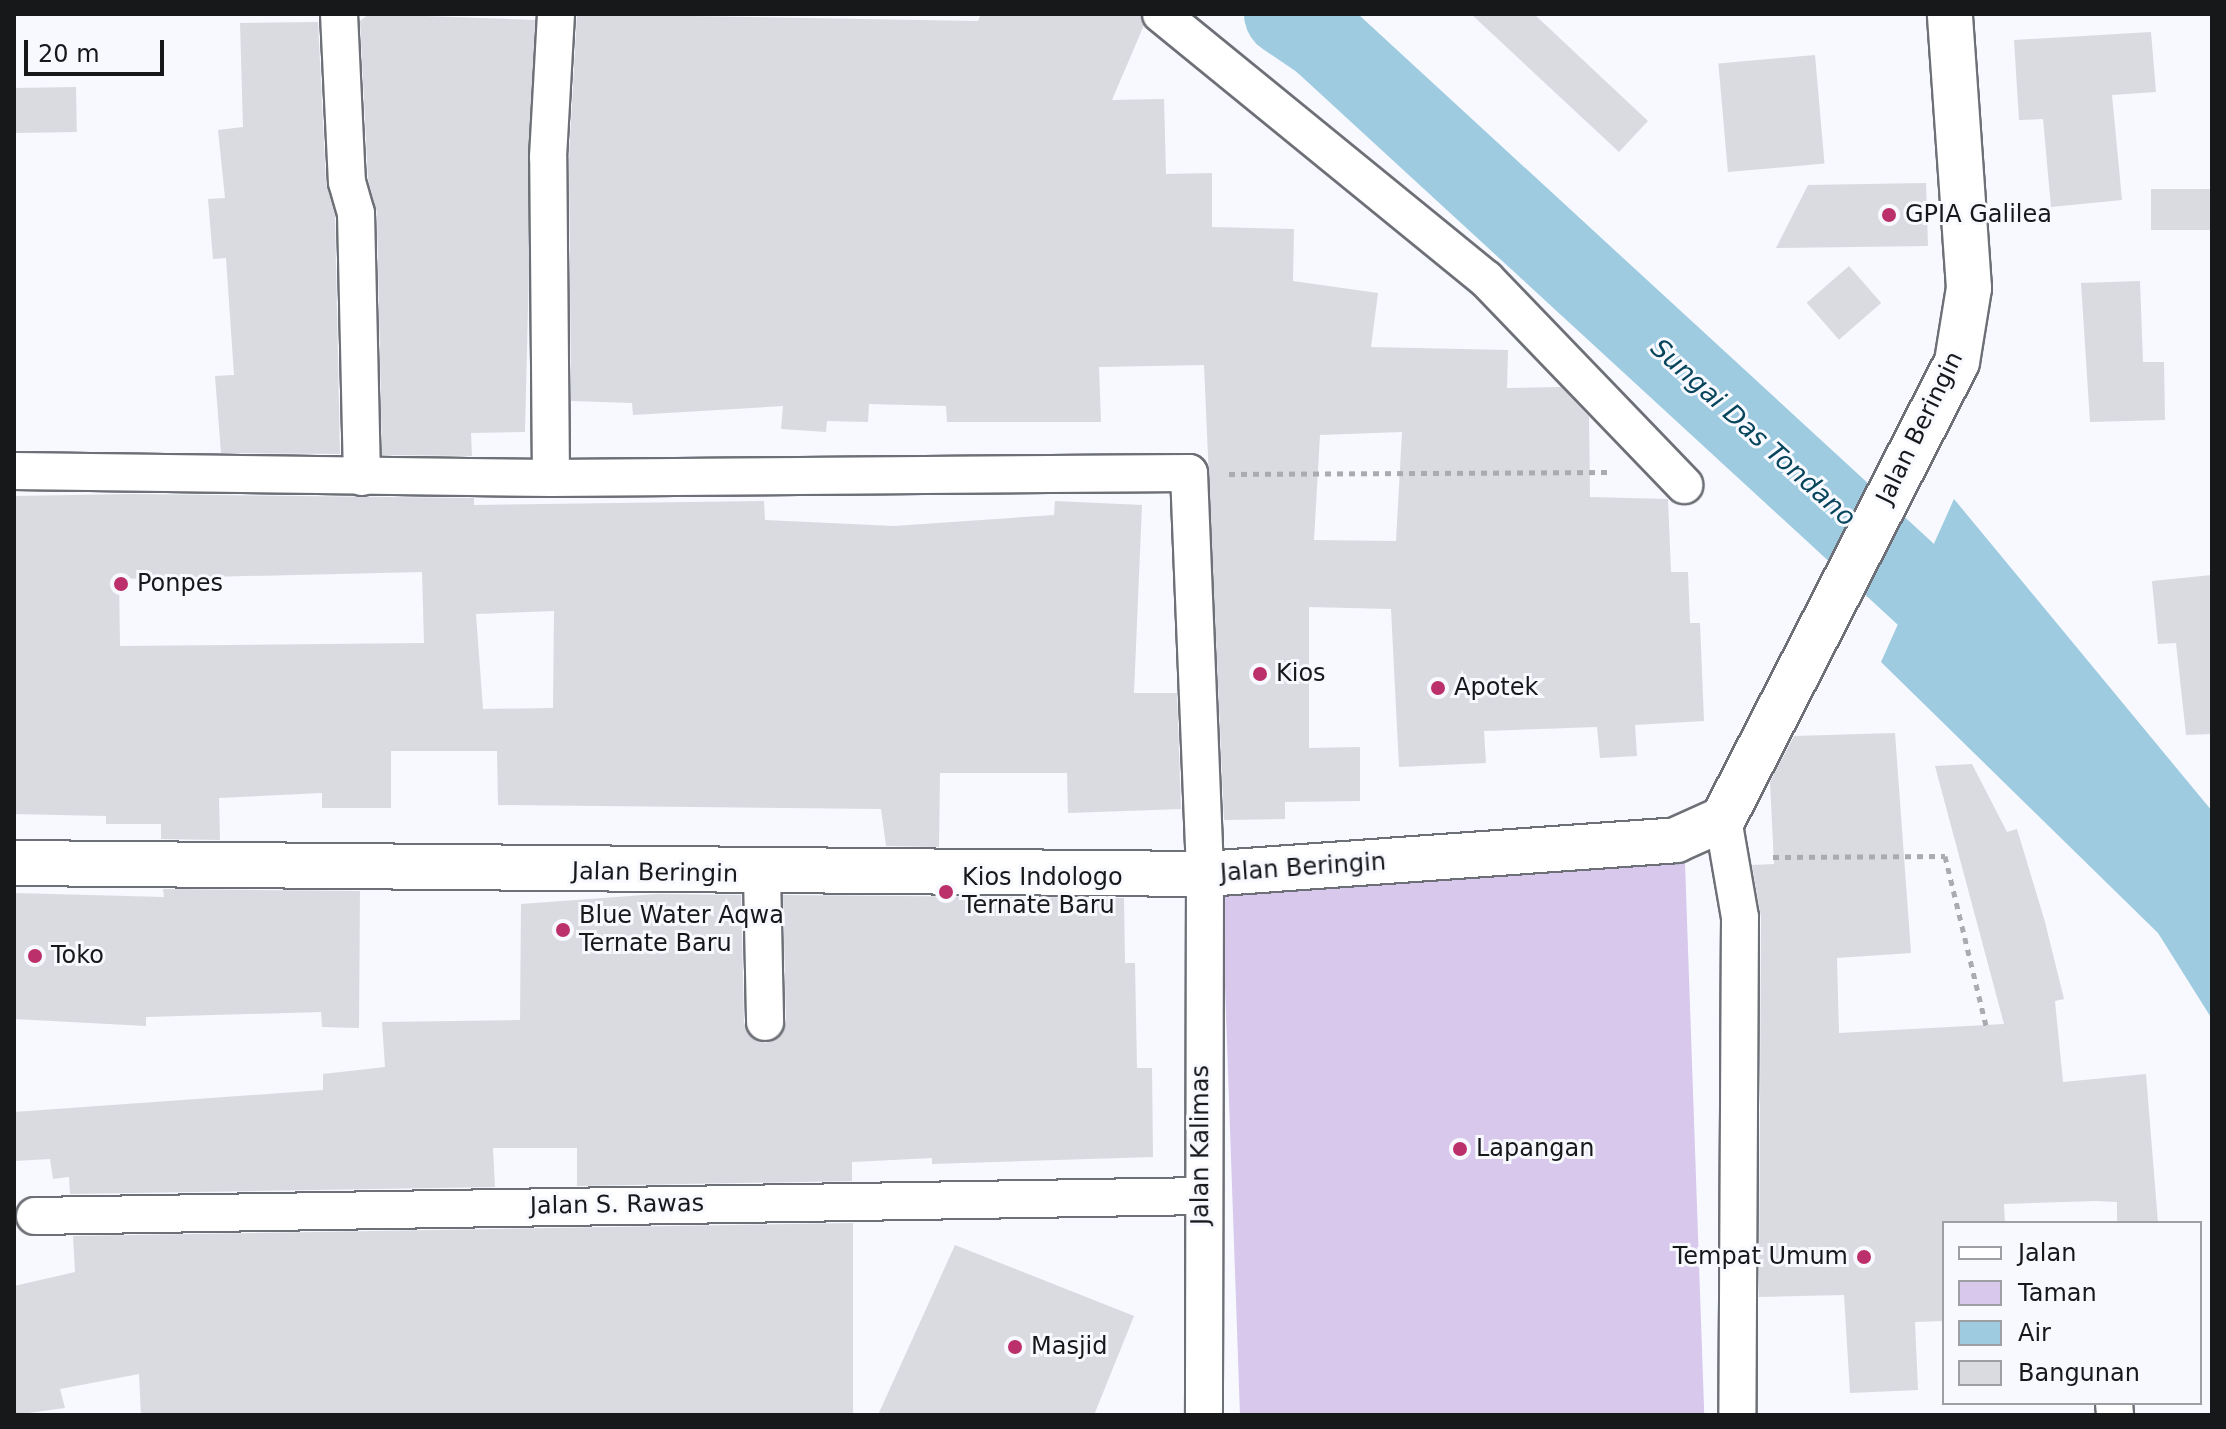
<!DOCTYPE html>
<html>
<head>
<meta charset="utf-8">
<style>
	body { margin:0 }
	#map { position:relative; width:2226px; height:1429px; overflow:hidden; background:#f7f9ff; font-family:"DejaVu Sans",sans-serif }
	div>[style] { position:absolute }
	.green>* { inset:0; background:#d7c8ec; transform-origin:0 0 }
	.water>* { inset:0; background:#9ecbe0 }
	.river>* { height:84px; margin:-42px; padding:0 42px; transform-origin:42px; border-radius:42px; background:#9ecbe0 }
	.building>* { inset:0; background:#dadae1; transform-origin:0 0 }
	.path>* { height:5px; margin-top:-2.5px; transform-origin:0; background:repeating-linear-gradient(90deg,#aaabb0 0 6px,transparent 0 12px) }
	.roads { filter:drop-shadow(2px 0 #6d7076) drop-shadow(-2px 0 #6d7076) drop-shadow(0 2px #6d7076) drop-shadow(0 -2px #6d7076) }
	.street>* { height:36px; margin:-18px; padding:0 18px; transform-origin:18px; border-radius:18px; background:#fff }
	.secondary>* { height:44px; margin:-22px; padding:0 22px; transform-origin:22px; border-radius:22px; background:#fff }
	.dots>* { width:22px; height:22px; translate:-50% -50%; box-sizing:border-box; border:4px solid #f7f9ff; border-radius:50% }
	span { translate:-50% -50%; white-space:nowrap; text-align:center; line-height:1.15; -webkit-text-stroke:6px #f7f9ff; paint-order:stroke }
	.poi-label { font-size:24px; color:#17181a }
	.left { translate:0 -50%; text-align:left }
	.right { translate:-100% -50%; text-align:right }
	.street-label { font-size:24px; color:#17181a }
	.water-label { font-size:26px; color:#06455b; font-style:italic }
	.frame { position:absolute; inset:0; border:16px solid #17181a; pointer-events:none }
	.legend { position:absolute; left:1942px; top:1221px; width:260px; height:184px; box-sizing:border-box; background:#f7f9ff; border:2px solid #9d9fa3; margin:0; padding:10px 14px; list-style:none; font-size:24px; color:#17181a }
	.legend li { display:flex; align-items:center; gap:16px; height:40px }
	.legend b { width:40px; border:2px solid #9d9fa3 }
	.scale { position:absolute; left:24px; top:40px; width:140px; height:36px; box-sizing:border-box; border:4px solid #17181a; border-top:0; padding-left:10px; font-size:24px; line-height:28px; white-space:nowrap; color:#17181a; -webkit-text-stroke:6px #f7f9ff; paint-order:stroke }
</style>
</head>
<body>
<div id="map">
	<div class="green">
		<div style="left:1685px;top:863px;width:552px;height:464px;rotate:88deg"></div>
	</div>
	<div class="water">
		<div style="clip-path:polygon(1954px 499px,2212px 811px,2212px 1019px,2158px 933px,1881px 662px)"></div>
	</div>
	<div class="river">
		<div style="left:1286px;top:14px;width:45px;rotate:34deg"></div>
		<div style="left:1323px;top:39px;width:917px;rotate:42.61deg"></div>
	</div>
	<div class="building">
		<div style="clip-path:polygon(369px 14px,535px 20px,525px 432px,471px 433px,472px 456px,382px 455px,377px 213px,368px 179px,360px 21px)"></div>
		<div style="clip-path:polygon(evenodd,577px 14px,978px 21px,981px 14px,1140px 14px,1144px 25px,1112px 100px,1164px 99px,1166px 174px,1212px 173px,1212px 227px,1294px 229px,1293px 281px,1378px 293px,1371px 347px,1508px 350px,1507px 388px,1561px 387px,1589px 417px,1590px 497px,1668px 499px,1671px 572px,1688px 572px,1690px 623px,1700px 623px,1704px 721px,1635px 725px,1637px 756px,1600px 758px,1597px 727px,1484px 731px,1486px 763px,1399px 767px,1391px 609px,1309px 607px,1309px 748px,1360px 747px,1360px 801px,1285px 802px,1285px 819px,1224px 820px,1204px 365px,1099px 367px,1101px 422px,947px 422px,946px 406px,869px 404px,868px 422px,827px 421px,826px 432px,781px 429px,783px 406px,633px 415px,632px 403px,571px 401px,569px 157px,577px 14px,1402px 432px,1396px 541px,1314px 540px,1320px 435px,1402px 432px)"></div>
		<div style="clip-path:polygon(1471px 14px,1534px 14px,1648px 121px,1619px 152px)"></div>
		<div style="clip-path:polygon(318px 22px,326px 183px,335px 216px,340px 454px,221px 453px,215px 376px,234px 375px,226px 258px,213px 259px,208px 199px,225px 198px,218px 130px,243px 127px,240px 23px)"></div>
		<div style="clip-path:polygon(2151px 32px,2156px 92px,2112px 95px,2122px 200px,2051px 207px,2043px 119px,2019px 120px,2014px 40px)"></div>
		<div style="left:1815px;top:55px;width:109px;height:97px;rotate:85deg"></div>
		<div style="left:76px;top:87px;width:45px;height:62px;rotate:89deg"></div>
		<div style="clip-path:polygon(1926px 183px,1928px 246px,1776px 248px,1808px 185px)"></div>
		<div style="left:2212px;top:189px;width:41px;height:61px;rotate:90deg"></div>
		<div style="left:1849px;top:266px;width:49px;height:56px;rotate:49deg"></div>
		<div style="clip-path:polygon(2140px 281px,2143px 362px,2164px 362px,2165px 420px,2090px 422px,2081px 283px)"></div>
		<div style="clip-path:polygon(evenodd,133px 494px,474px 498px,474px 505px,764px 501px,765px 520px,894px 526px,1054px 515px,1055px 501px,1142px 505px,1134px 693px,1177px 693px,1181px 809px,1068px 813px,1067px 773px,940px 773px,939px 847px,886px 846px,881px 809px,498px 805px,497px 751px,391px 751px,391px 808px,322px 808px,322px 793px,219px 798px,220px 840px,161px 839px,161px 824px,106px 824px,106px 816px,14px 814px,14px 496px,133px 494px,422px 572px,424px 643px,120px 646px,119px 579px,422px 572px,133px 494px,554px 611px,553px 708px,483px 709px,476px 614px,554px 611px)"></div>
		<div style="clip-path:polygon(2212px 575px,2212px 734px,2186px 735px,2176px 643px,2158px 644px,2152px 581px)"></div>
		<div style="clip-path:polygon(1895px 733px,1911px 953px,1837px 958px,1839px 1033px,2004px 1024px,1935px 766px,1972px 764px,2007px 832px,2017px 829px,2045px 922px,2064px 999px,2055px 1001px,2063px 1082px,2146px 1074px,2158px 1223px,2117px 1223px,2117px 1202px,2096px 1201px,2004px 1204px,2005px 1223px,1944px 1223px,1944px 1321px,1915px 1322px,1918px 1390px,1850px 1393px,1844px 1295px,1759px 1297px,1761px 917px,1752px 865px,1774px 864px,1770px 782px,1794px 736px)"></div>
		<div style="clip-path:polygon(163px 889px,360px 891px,359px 1028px,322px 1027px,321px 1012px,146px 1017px,146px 1026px,14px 1019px,14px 893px,164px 897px)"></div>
		<div style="clip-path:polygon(657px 894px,741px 895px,744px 1023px,765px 1043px,776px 1039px,786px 1022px,783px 895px,1124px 898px,1125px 963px,1135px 963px,1137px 1068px,1152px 1068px,1153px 1157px,932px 1164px,932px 1158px,852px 1162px,852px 1181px,577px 1186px,577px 1148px,493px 1148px,495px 1187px,70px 1194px,69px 1177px,53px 1179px,50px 1159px,14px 1161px,14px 1112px,323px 1090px,323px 1074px,385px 1067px,382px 1022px,520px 1020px,521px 904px)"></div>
		<div style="clip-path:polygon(853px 1223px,853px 1415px,141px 1415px,139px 1374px,60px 1389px,65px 1408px,14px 1415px,14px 1286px,75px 1272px,73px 1236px)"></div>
		<div style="clip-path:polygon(955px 1245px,1134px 1316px,1094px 1415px,878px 1415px)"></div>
	</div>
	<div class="path">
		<div style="left:1229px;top:474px;width:382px;rotate:-0.3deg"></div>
		<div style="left:1773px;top:857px;width:172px;rotate:-0.3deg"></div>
		<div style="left:1945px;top:856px;width:175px;rotate:76.4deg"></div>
	</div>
	<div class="roads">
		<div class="street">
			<div style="left:339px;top:14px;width:168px;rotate:87.3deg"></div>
			<div style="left:347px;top:182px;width:32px;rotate:74deg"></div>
			<div style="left:356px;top:213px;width:264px;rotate:88.7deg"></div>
			<div style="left:1161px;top:14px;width:419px;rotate:39.2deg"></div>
			<div style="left:1486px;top:279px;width:286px;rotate:46.1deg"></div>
			<div style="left:14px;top:471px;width:537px;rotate:0.75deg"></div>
			<div style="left:551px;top:478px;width:638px;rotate:-0.45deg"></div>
			<div style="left:1189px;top:473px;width:401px;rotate:87.7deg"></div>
			<div style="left:1205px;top:874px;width:541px;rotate:90.11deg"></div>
			<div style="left:551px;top:478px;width:321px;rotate:-90.5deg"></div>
			<div style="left:548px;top:157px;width:143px;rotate:-86.8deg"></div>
			<div style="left:1723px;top:819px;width:99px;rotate:80.2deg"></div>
			<div style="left:1740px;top:917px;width:498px;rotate:90.3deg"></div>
			<div style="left:762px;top:875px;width:147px;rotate:88.8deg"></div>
			<div style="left:35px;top:1216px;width:1165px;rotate:-0.98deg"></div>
			<div style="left:2114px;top:1403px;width:12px;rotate:85deg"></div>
		</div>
		<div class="secondary">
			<div style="left:14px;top:863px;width:1191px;rotate:0.53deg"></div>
			<div style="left:1205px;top:874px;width:472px;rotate:-4.1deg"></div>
			<div style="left:1676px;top:840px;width:51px;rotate:-24.1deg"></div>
			<div style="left:1723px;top:819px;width:513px;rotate:-62.89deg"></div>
			<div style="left:1957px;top:362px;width:75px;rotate:-80.8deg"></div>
			<div style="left:1969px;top:288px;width:275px;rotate:-94deg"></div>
		</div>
	</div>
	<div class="dots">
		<div style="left:1889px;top:215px;background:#bb306a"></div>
		<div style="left:121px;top:584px;background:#bb306a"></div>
		<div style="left:1260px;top:674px;background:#bb306a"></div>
		<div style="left:1438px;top:688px;background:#bb306a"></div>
		<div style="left:946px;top:892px;background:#bb306a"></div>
		<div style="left:563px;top:930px;background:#bb306a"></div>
		<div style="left:35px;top:956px;background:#bb306a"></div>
		<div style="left:1460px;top:1149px;background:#bb306a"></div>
		<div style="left:1864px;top:1257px;background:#bb306a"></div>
		<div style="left:1015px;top:1347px;background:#bb306a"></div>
	</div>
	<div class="poi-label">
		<span class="left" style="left:1905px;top:215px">GPIA Galilea</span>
		<span class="left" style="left:137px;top:584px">Ponpes</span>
		<span class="left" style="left:1276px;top:674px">Kios</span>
		<span class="left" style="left:1454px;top:688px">Apotek</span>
		<span class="left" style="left:962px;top:892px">Kios Indologo<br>Ternate Baru</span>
		<span class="left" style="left:579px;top:930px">Blue Water Aqwa<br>Ternate Baru</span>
		<span class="left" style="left:51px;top:956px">Toko</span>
		<span class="left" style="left:1476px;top:1149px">Lapangan</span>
		<span class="right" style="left:1848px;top:1257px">Tempat Umum</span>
		<span class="left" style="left:1031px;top:1347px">Masjid</span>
	</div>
	<div class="street-label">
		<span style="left:1920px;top:428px;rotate:-64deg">Jalan Beringin</span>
		<span style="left:1303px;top:868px;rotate:-4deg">Jalan Beringin</span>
		<span style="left:655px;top:873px;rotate:1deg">Jalan Beringin</span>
		<span style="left:1201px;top:1145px;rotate:-90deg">Jalan Kalimas</span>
		<span style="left:617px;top:1205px;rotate:-1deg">Jalan S. Rawas</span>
	</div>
	<div class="water-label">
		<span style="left:1753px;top:433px;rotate:42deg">Sungai Das Tondano</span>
	</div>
	<div class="frame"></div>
	<ul class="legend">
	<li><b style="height:10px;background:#fff"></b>Jalan</li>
	<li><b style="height:22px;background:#d7c8ec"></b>Taman</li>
	<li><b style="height:22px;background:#9ecbe0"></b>Air</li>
	<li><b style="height:22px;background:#dadae1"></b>Bangunan</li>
	</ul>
	<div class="scale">20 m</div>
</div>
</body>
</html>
